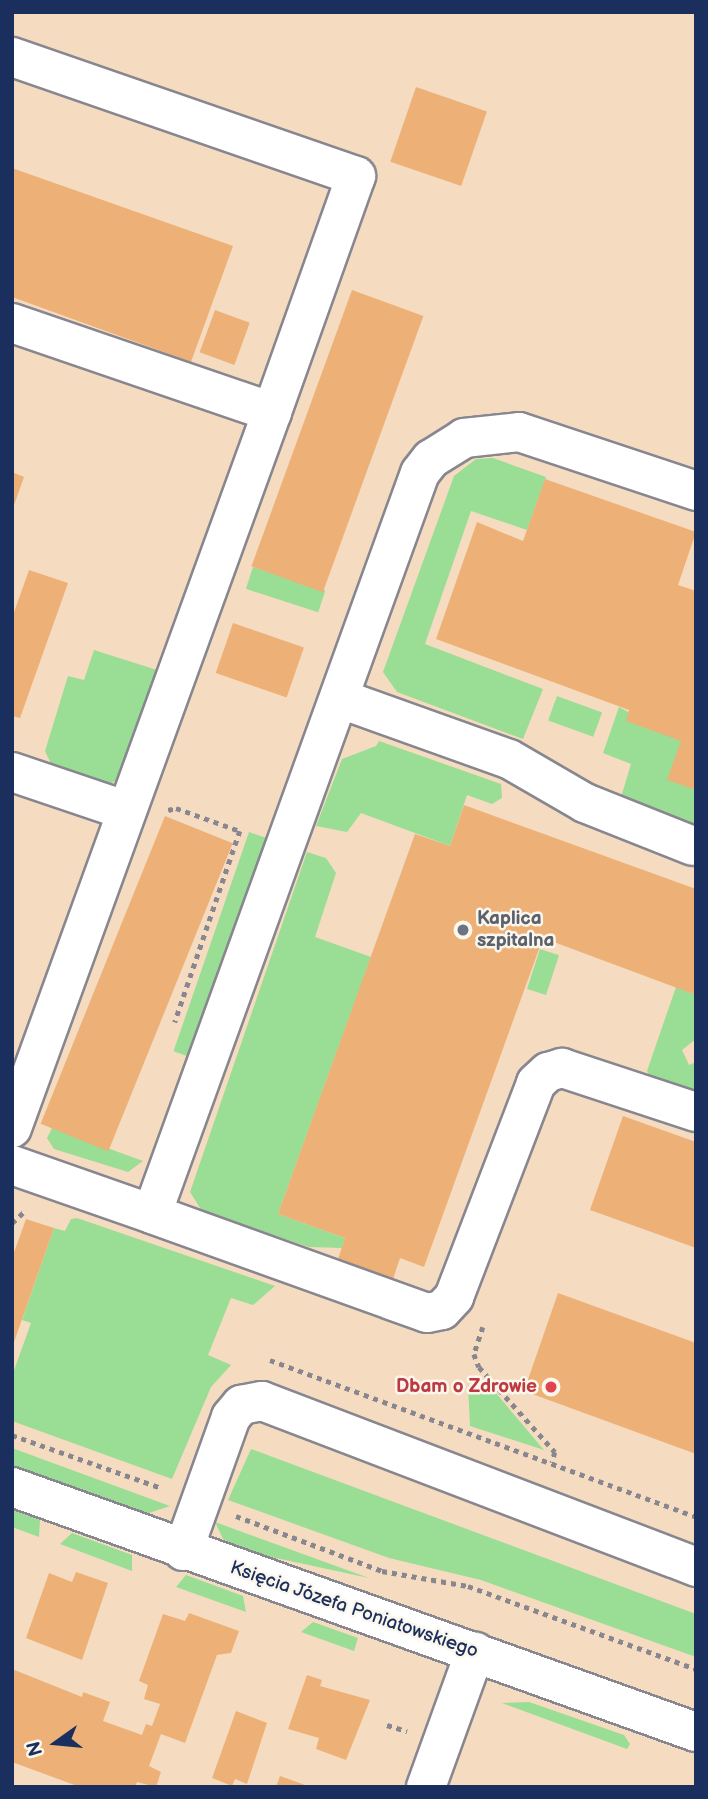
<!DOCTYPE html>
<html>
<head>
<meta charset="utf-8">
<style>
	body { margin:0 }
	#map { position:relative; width:708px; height:1799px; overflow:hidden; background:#f5dcc0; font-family:"Balsamiq Sans",sans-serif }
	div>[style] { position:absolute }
	.green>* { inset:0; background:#9add95; transform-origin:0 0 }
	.building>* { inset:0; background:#edb177; transform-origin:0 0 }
	.path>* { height:4.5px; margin-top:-2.25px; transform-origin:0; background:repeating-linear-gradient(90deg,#88868f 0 5px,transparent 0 10px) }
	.roads { filter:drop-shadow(2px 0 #88868f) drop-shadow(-2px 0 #88868f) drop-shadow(0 2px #88868f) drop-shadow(0 -2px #88868f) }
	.minor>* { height:38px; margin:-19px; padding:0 19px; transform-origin:19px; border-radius:19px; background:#fff }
	.dots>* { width:19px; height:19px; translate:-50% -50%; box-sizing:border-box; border:4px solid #fbf7ec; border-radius:50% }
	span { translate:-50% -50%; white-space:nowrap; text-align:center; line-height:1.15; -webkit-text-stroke:5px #fbf7ec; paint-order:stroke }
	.worship-label { font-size:19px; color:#5b616d; font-weight:700 }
	.left { translate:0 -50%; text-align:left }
	.health-label { font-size:19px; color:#be3a42; font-weight:700 }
	.right { translate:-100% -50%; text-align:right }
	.street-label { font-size:19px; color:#1b2f5e }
	.frame { position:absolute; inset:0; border:14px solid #1b2f5e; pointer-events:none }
	.north { position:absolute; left:21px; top:1708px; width:70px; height:70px; -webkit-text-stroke:5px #fbf7ec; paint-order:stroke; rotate:255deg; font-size:19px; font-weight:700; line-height:28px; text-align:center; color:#1b2f5e }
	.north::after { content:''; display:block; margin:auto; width:24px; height:32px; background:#1b2f5e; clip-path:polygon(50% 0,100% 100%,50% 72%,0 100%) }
</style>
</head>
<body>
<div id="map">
	<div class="green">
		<div style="clip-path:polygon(493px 458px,546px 477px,527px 530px,471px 511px,425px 644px,543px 689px,523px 739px,397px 692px,383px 672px,454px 476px,476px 459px)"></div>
		<div style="left:253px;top:567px;width:76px;height:23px;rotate:18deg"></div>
		<div style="clip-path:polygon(94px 650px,160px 671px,118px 780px,107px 785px,52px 766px,45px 751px,68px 676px,84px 680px)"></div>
		<div style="left:557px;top:696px;width:48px;height:26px;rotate:20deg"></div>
		<div style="clip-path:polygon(619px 707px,681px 741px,696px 790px,696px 832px,621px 797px,631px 764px,603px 753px)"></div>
		<div style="clip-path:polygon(379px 741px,501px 784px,502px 798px,492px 804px,467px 795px,450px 846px,361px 813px,347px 832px,316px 826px,342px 759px,376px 746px)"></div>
		<div style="left:249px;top:832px;width:18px;height:232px;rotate:19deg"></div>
		<div style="clip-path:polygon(307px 852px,326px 858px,336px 873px,315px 937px,371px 957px,278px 1214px,345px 1238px,342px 1248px,309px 1247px,202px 1211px,190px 1192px)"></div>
		<div style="left:540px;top:949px;width:20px;height:42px;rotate:18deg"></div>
		<div style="clip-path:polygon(676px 987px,696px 995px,696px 1039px,682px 1050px,689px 1065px,696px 1062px,696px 1099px,650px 1077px,647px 1071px)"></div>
		<div style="clip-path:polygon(52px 1128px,143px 1161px,128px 1172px,54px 1149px,47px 1138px)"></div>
		<div style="clip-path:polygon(77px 1218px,275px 1286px,253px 1305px,231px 1298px,208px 1355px,231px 1365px,211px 1387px,172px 1479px,12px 1421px,12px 1376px,31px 1323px,22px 1320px,54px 1228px,65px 1231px,71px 1219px)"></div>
		<div style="clip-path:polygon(468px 1385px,495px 1392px,544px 1450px,470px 1426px)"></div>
		<div style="clip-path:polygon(12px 1448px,170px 1506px,146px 1514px,12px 1466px)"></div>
		<div style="clip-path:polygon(251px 1449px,696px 1614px,696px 1657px,481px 1580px,389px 1558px,228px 1500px)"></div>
		<div style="clip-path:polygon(12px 1510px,40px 1520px,39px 1537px,12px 1527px)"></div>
		<div style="clip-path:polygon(215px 1522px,369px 1578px,248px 1552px,223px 1539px)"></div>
		<div style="clip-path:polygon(72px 1533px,132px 1555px,132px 1571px,60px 1544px)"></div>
		<div style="clip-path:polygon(186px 1575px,243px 1596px,246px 1612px,176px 1587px)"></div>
		<div style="clip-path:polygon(313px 1622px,358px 1638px,354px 1651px,301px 1632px)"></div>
		<div style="clip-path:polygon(529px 1702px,624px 1735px,630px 1744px,627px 1749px,502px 1703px)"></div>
	</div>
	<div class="building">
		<div style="left:416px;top:87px;width:75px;height:79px;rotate:19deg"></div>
		<div style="clip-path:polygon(12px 168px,233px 246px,191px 362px,12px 297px)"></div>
		<div style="left:352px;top:290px;width:76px;height:294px;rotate:20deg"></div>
		<div style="left:215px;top:310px;width:37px;height:45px;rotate:20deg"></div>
		<div style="clip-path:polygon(12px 472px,24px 477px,13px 508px,12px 508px)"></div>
		<div style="clip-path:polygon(545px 479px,696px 532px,678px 585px,696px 591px,696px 790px,667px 780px,681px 741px,626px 721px,629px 710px,436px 639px,477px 522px,523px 541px)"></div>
		<div style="clip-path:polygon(29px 570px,68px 583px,20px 718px,12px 716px,12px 618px)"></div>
		<div style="left:233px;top:623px;width:75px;height:53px;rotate:19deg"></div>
		<div style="clip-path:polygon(464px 805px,696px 889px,696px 995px,543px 938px,424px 1267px,400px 1258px,393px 1279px,338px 1259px,345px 1238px,278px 1214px,415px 834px,450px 846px)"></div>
		<div style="left:165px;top:816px;width:73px;height:332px;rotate:22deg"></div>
		<div style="clip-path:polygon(623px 1116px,696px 1142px,696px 1248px,590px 1210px)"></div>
		<div style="clip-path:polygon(26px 1219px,54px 1228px,13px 1345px,12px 1258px)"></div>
		<div style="clip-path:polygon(558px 1293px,696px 1343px,696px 1454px,524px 1391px)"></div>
		<div style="clip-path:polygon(76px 1572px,108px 1583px,82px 1660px,26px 1638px,49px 1573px,72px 1582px)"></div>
		<div style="clip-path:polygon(189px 1613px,239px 1631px,231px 1653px,217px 1655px,185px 1743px,161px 1734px,149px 1766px,161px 1772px,156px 1787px,137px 1782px,135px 1787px,80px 1787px,12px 1762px,12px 1669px,82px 1697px,83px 1692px,110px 1702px,103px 1721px,142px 1735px,146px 1724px,152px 1726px,160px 1704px,144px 1699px,148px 1685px,139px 1681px,163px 1614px,185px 1621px)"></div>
		<div style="clip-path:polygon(307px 1675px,322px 1680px,320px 1686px,370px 1700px,346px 1760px,316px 1749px,319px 1738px,288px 1729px)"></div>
		<div style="clip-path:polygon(236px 1711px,267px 1723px,247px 1784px,235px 1779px,232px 1786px,212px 1778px)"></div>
		<div style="clip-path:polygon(280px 1776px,308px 1786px,308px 1787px,276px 1787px)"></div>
	</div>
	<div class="path">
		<div style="left:168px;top:810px;width:8px;rotate:-14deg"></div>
		<div style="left:176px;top:808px;width:68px;rotate:19.8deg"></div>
		<div style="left:240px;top:831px;width:202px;rotate:108.8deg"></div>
		<div style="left:12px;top:1223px;width:16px;rotate:-43deg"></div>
		<div style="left:483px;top:1327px;width:28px;rotate:108deg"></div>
		<div style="left:474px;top:1354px;width:14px;rotate:69deg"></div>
		<div style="left:479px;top:1367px;width:114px;rotate:48.2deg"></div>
		<div style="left:555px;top:1452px;width:11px;rotate:105deg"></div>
		<div style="left:270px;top:1360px;width:454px;rotate:20.2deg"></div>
		<div style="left:12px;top:1435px;width:159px;rotate:19.5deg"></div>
		<div style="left:236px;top:1516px;width:156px;rotate:20.6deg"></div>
		<div style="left:382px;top:1571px;width:87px;rotate:9.9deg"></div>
		<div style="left:468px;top:1586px;width:243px;rotate:20deg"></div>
		<div style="left:387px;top:1725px;width:21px;rotate:17deg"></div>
	</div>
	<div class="roads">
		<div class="minor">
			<div style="left:12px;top:57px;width:364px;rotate:19.1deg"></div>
			<div style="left:356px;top:176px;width:251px;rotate:109.6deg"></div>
			<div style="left:12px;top:323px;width:275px;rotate:18.9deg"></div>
			<div style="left:272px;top:412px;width:762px;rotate:109.96deg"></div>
			<div style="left:341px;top:699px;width:178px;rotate:19.7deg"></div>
			<div style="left:509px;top:759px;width:88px;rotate:30.1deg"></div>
			<div style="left:585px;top:803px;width:116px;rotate:21.7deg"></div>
			<div style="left:12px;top:772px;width:121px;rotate:18.7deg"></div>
			<div style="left:12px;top:1165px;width:148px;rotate:19.3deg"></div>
			<div style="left:152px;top:1214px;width:788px;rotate:-70.12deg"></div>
			<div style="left:420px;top:473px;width:18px;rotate:-52deg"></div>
			<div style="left:431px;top:459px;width:39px;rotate:-32deg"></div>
			<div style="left:464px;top:438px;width:55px;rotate:-6.2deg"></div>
			<div style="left:519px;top:432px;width:187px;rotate:18.4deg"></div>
			<div style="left:152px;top:1214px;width:292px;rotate:19.8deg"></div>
			<div style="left:427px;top:1313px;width:15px;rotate:-11deg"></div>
			<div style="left:442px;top:1310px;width:18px;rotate:-47deg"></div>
			<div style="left:454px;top:1297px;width:229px;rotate:-69deg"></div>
			<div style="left:536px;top:1083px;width:16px;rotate:-43deg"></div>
			<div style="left:548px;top:1072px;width:15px;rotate:-16deg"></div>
			<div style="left:562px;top:1068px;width:141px;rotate:18.2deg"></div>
			<div style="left:12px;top:1487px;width:727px;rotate:19.71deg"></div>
			<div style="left:183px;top:1551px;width:142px;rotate:-70.3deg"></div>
			<div style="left:231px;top:1417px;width:16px;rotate:-50deg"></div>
			<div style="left:241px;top:1405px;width:21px;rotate:-11deg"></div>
			<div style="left:262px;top:1401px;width:465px;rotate:20.9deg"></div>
			<div style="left:426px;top:1787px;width:144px;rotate:-70.1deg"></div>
		</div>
	</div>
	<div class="dots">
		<div style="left:463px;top:930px;background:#6b7280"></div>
		<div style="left:551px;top:1387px;background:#e0444e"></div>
	</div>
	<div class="worship-label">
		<span class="left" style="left:477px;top:930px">Kaplica<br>szpitalna</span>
	</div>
	<div class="health-label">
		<span class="right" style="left:537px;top:1387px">Dbam o Zdrowie</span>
	</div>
	<div class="street-label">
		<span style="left:354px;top:1610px;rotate:19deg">Księcia Józefa Poniatowskiego</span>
	</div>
	<div class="frame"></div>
	<div class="north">N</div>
</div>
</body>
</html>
